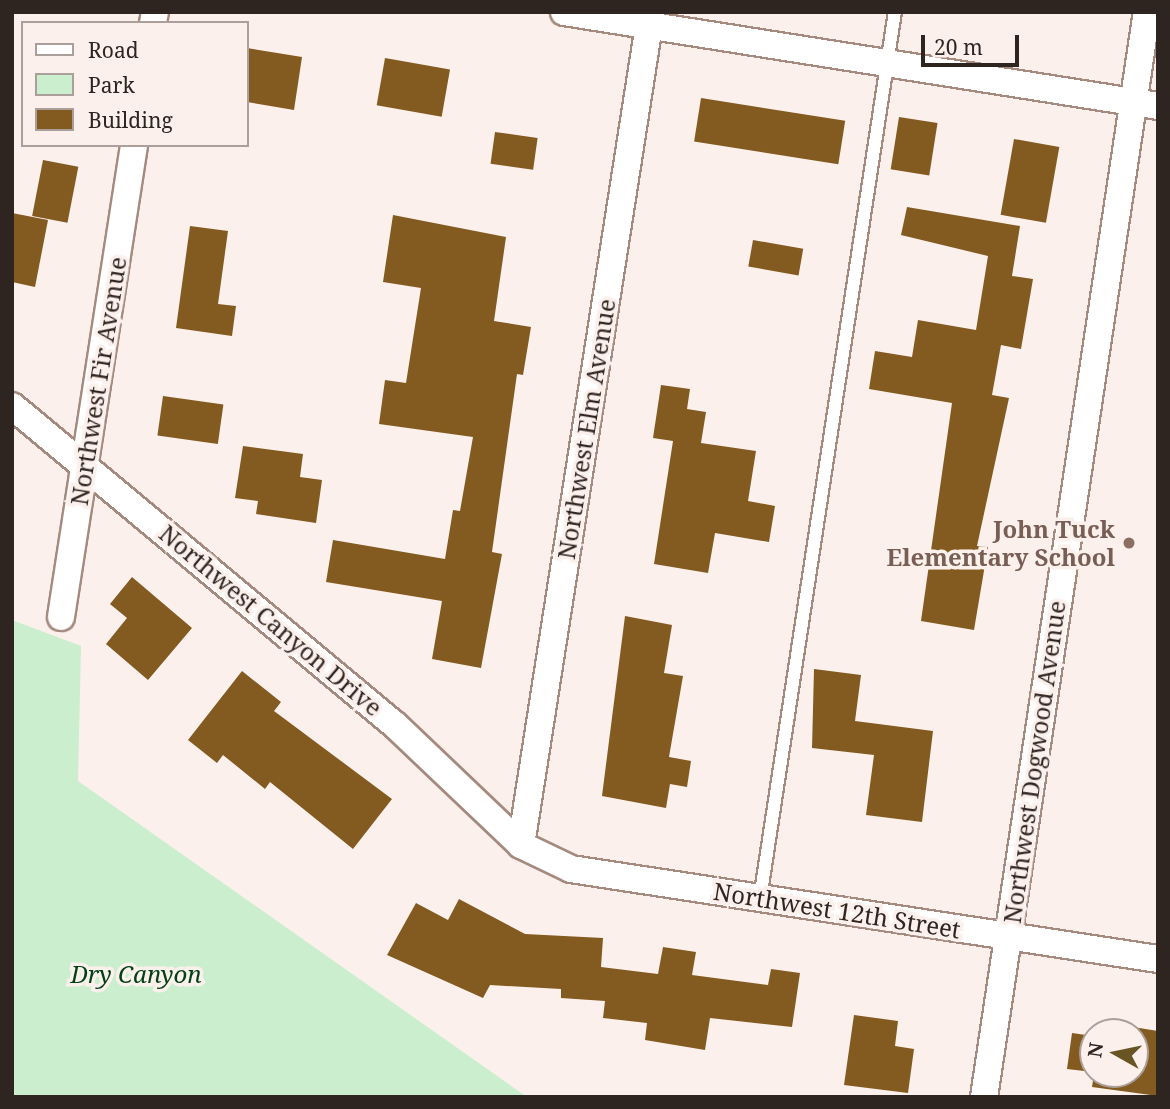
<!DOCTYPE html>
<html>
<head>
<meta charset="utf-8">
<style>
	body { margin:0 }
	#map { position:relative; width:1170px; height:1109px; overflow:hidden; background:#fcf0ec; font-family:"Noto Serif",serif }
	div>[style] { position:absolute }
	.green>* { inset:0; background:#caeece }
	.building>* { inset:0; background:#835b20; transform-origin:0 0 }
	.roads { filter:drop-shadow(2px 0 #a48a7f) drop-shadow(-2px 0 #a48a7f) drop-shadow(0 2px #a48a7f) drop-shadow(0 -2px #a48a7f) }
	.service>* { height:12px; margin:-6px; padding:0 6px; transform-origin:6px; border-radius:6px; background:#fff }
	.minor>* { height:26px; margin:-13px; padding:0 13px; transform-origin:13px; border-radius:13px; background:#fff }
	.dots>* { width:19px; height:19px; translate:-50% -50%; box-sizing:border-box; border:4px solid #fcf0ec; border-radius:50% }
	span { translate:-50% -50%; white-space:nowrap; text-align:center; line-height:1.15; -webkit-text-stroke:7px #fcf0ec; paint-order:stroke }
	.street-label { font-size:24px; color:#2f2520 }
	.education-label { font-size:24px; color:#785e54; font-weight:700 }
	.right { translate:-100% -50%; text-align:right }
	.park-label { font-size:24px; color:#004215; font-style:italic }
	.frame { position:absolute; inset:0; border:14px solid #2f2520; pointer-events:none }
	.legend { position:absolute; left:21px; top:21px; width:228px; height:126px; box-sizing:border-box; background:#fcf0ec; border:2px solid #aa9f9a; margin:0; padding:9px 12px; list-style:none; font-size:21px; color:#2f2520 }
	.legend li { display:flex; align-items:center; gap:14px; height:35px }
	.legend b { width:35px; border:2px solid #aa9f9a }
	.north { position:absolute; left:1079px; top:1018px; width:70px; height:70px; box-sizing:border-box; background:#fcf0ec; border:2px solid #aa9f9a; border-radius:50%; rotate:279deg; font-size:19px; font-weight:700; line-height:28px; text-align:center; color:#2f2520 }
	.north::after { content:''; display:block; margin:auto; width:24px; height:32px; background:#685523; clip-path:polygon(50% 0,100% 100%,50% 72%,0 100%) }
	.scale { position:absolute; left:921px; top:35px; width:98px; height:32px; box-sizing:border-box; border:4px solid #2f2520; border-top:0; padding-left:9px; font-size:21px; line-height:24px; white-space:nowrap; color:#2f2520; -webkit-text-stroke:5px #fcf0ec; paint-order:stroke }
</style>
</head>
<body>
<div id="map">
	<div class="green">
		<div style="clip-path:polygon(12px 620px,81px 646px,78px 781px,527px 1097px,12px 1097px)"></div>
	</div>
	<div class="building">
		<div style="clip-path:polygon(247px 48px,302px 57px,294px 110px,247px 102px)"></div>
		<div style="left:385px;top:58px;width:66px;height:48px;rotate:10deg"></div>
		<div style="left:701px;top:98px;width:146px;height:44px;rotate:9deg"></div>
		<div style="left:899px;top:117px;width:39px;height:53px;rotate:9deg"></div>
		<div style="left:495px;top:132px;width:43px;height:32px;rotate:8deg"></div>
		<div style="left:1014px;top:139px;width:46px;height:77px;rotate:10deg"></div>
		<div style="left:43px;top:160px;width:36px;height:57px;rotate:11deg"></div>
		<div style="clip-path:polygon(907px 207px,1020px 226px,1012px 276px,1033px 279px,1021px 349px,1001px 345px,992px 395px,1009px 398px,977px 546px,988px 547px,974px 630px,921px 621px,952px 403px,869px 389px,875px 351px,912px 357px,918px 320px,976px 330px,988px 256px,901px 235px)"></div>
		<div style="clip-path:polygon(12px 213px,48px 220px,35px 287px,12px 282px)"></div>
		<div style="clip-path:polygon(393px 215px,506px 237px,494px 321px,531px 327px,523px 375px,517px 374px,492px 552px,502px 554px,481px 668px,432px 659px,442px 601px,326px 582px,333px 540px,445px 559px,453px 510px,460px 511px,473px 437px,379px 424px,385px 380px,406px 383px,421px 288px,383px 282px)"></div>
		<div style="clip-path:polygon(190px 226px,228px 231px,218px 304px,236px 306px,232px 336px,176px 328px)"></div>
		<div style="left:753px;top:240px;width:51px;height:27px;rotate:10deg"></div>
		<div style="clip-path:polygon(661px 385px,690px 389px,687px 409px,706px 412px,701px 443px,756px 451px,748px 501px,775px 506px,769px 542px,715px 533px,708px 573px,654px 564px,673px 441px,653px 438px)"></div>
		<div style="left:163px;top:396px;width:61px;height:40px;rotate:8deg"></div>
		<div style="clip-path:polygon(243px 446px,303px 454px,300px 477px,322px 480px,316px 523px,256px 514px,258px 501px,235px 498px)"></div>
		<div style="clip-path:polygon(132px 577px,192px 628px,148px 680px,106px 644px,127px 618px,110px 604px)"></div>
		<div style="clip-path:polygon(625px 616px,672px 625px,664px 673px,683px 676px,669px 757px,691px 761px,687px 787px,670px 784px,666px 808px,602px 796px)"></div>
		<div style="clip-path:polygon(814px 669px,861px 675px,855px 721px,933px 731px,922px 822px,866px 815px,874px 755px,812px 748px)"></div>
		<div style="clip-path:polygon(242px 671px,281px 702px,274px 711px,392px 799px,353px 849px,270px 782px,265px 789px,223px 755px,217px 763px,188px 740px)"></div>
		<div style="clip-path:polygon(459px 899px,525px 934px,603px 938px,601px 967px,658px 974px,663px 947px,696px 952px,692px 975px,768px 985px,771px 969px,800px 973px,792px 1027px,710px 1018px,705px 1050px,645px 1040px,647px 1023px,603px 1018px,605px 1001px,561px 998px,561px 989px,490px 985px,483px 998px,387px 955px,416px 903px,448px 920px)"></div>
		<div style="clip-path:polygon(854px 1015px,898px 1021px,895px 1046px,914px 1049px,908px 1093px,844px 1085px)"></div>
		<div style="clip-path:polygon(1133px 1027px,1158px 1031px,1158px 1096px,1092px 1087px,1094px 1074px,1135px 1074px)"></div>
		<div style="clip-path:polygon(1072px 1033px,1093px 1036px,1093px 1072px,1067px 1069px)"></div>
	</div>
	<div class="roads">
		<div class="service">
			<div style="left:760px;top:899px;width:897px;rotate:-81.35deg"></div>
		</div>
		<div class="minor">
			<div style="left:564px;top:12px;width:601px;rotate:8.99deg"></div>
			<div style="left:153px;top:23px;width:11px;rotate:-80deg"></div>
			<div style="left:12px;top:406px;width:497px;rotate:39.8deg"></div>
			<div style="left:394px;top:724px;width:175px;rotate:43.6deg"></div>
			<div style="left:521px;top:845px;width:55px;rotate:25.6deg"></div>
			<div style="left:571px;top:869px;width:594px;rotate:8.72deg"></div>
			<div style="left:61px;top:617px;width:478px;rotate:-81.2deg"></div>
			<div style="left:521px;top:845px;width:843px;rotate:-81.13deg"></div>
			<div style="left:984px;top:1097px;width:1097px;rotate:-81.46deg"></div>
		</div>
	</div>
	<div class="dots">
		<div style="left:1129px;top:543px;background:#8d6e63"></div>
	</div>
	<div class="street-label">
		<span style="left:98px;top:381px;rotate:-81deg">Northwest Fir Avenue</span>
		<span style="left:586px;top:429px;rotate:-81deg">Northwest Elm Avenue</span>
		<span style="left:271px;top:620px;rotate:40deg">Northwest Canyon Drive</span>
		<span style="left:1034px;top:762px;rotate:-82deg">Northwest Dogwood Avenue</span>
		<span style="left:837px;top:910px;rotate:9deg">Northwest 12th Street</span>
	</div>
	<div class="education-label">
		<span class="right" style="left:1115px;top:543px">John Tuck<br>Elementary School</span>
	</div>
	<div class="park-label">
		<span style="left:136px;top:974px">Dry Canyon</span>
	</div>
	<div class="frame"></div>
	<ul class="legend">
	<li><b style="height:9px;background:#fff"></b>Road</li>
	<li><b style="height:19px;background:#caeece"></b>Park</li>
	<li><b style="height:19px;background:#835b20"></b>Building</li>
	</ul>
	<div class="north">N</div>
	<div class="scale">20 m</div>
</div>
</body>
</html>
